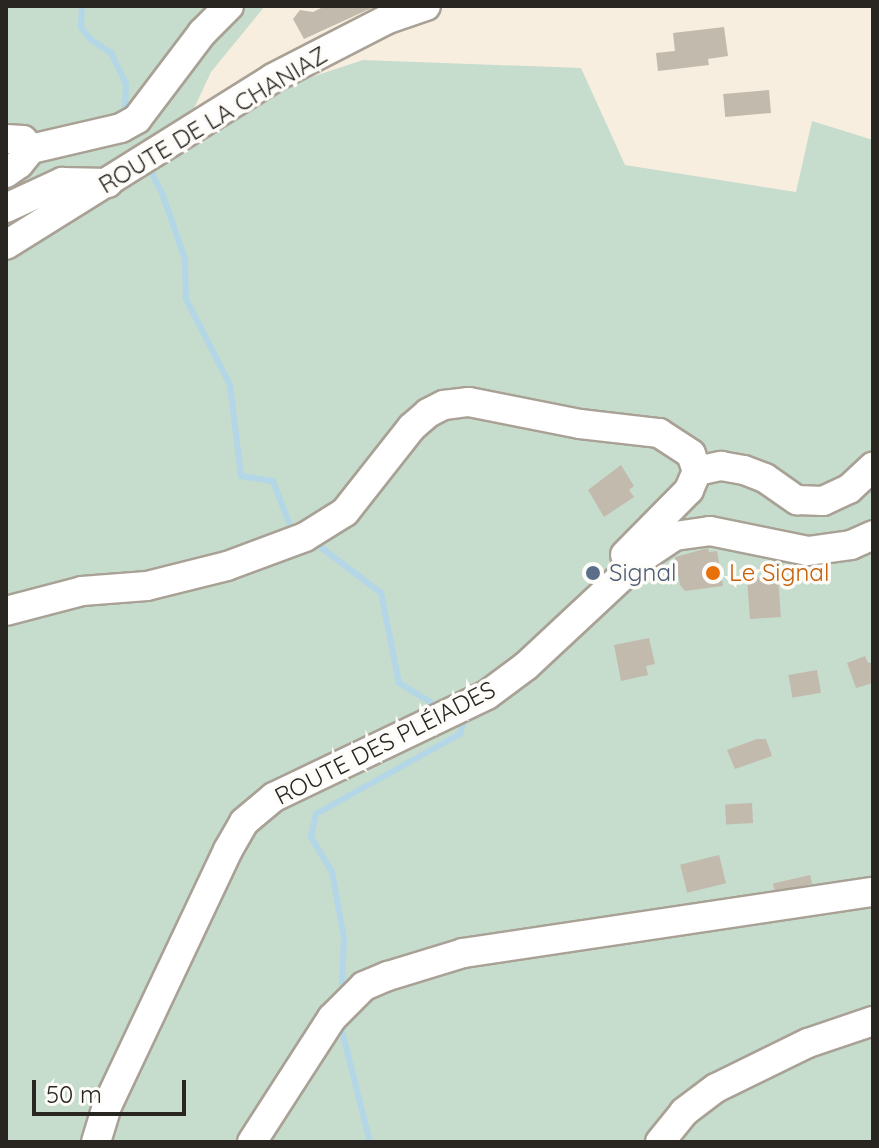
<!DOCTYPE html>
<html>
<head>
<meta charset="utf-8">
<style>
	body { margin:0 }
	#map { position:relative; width:879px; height:1148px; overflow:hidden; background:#f7eee0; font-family:Quicksand,sans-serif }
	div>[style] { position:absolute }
	.green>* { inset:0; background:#c6dccd }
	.stream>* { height:6px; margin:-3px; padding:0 3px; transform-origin:3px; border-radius:3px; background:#b3d7e6 }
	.building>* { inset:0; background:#c2baad; transform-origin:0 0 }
	.roads { filter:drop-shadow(2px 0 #a9a195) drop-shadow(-2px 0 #a9a195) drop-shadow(0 2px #a9a195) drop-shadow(0 -2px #a9a195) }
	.minor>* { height:28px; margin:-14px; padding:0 14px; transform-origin:14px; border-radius:14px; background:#fff }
	.dots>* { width:22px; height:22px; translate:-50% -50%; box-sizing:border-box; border:4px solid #fefcf9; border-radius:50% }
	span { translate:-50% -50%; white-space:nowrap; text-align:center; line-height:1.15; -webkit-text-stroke:7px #fefcf9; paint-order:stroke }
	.street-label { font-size:24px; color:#292621 }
	.service-label { font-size:24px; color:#4e5e75 }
	.left { translate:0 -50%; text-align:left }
	.food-label { font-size:24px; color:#c56008 }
	.frame { position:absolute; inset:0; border:8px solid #292621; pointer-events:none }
	.scale { position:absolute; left:32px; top:1080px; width:154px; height:36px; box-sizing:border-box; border:4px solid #292621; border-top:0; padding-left:10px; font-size:24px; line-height:28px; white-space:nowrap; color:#292621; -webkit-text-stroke:6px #fefcf9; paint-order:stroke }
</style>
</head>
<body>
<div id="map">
	<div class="green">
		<div style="clip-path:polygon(6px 6px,265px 6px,211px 72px,190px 117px,363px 60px,581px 68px,625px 165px,796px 192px,812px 121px,873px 140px,873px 1142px,6px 1142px)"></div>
	</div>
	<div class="stream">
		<div style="left:82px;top:6px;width:21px;rotate:93deg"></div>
		<div style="left:81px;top:27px;width:14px;rotate:54deg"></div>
		<div style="left:89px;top:38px;width:27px;rotate:34deg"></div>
		<div style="left:111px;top:53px;width:34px;rotate:64deg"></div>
		<div style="left:126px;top:84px;width:34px;rotate:92deg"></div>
		<div style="left:147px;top:164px;width:33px;rotate:63deg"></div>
		<div style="left:162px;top:193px;width:70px;rotate:70.8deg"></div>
		<div style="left:185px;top:259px;width:40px;rotate:88.6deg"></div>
		<div style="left:186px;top:299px;width:97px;rotate:62.9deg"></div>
		<div style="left:230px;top:385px;width:92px;rotate:83.1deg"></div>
		<div style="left:241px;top:476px;width:32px;rotate:9deg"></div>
		<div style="left:273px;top:481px;width:45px;rotate:69.1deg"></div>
		<div style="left:314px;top:542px;width:84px;rotate:37.3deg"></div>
		<div style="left:381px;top:593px;width:92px;rotate:78.7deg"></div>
		<div style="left:399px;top:683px;width:37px;rotate:31deg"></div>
		<div style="left:342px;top:984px;width:46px;rotate:-87.5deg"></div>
		<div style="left:344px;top:938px;width:67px;rotate:-100.3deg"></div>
		<div style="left:332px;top:872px;width:41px;rotate:-121deg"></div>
		<div style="left:311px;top:837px;width:24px;rotate:-78deg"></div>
		<div style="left:316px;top:814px;width:165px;rotate:-29.1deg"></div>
		<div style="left:460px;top:734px;width:15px;rotate:-74deg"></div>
		<div style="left:340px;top:1023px;width:123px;rotate:75.9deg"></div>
	</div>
	<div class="building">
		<div style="clip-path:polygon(325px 6px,376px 6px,304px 39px,293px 19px,300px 10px,313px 12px)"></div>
		<div style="clip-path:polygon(724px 27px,728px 56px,708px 59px,709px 65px,658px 71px,656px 53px,675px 51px,673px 33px)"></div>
		<div style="left:769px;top:90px;width:23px;height:46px;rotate:85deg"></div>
		<div style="clip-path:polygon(621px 465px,634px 486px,629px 490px,634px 497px,604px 517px,588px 490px)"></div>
		<div style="clip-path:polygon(708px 548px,709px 552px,717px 551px,723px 586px,685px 591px,680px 585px,675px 557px)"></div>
		<div style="left:778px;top:576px;width:41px;height:31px;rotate:86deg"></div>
		<div style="clip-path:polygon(649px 638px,655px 664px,646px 666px,648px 675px,621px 681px,614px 645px)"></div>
		<div style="clip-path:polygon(865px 656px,868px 663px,873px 662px,873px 683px,856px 688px,847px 663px)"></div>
		<div style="left:817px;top:670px;width:23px;height:29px;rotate:80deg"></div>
		<div style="clip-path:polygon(757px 739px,766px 739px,772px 756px,735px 769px,727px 750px)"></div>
		<div style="left:752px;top:803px;width:20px;height:27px;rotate:87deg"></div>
		<div style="left:719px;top:855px;width:29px;height:40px;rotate:76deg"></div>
		<div style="left:810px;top:875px;width:9px;height:38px;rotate:77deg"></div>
	</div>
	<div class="roads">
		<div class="minor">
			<div style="left:6px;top:139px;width:17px;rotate:3deg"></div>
			<div style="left:23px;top:140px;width:12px;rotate:48deg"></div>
			<div style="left:6px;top:173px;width:16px;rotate:-35deg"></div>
			<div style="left:19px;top:164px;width:19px;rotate:-51deg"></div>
			<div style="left:31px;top:149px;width:92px;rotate:-13.1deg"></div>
			<div style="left:121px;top:128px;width:18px;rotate:-29deg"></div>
			<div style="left:137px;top:119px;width:108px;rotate:-52.9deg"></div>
			<div style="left:202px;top:33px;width:38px;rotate:-45deg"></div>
			<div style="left:6px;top:208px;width:62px;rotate:-24.9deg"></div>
			<div style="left:62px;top:182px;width:46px;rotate:1.2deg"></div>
			<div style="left:6px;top:245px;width:315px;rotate:-32deg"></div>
			<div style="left:273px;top:78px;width:129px;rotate:-27.2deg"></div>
			<div style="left:388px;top:19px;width:40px;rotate:-18.9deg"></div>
			<div style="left:697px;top:471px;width:25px;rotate:-12deg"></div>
			<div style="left:721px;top:466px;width:23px;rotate:10deg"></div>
			<div style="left:744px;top:470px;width:22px;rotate:21deg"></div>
			<div style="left:765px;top:478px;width:39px;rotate:35deg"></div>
			<div style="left:797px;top:500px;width:26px;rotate:2deg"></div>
			<div style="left:823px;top:501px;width:29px;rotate:-25deg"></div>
			<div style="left:849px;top:489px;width:33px;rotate:-43deg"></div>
			<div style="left:6px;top:611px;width:79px;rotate:-14.7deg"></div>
			<div style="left:82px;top:591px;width:65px;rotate:-4.4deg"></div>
			<div style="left:147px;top:586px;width:82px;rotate:-14deg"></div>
			<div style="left:227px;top:566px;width:83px;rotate:-20.4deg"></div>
			<div style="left:305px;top:537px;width:47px;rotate:-32deg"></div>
			<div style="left:345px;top:512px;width:108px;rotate:-51.8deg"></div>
			<div style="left:412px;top:427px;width:21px;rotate:-41deg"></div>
			<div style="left:428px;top:413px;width:18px;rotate:-27deg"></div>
			<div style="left:444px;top:405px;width:25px;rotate:-7deg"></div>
			<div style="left:469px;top:402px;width:113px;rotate:11.2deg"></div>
			<div style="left:580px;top:424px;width:80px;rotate:6.5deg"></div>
			<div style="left:659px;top:433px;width:38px;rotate:33deg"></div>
			<div style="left:691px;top:454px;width:18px;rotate:71deg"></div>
			<div style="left:697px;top:471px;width:21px;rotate:113deg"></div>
			<div style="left:689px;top:490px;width:91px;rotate:134.6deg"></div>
			<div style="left:96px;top:1142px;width:38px;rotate:-73deg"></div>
			<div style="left:107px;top:1106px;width:283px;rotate:-64.7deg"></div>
			<div style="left:228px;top:850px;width:32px;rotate:-60deg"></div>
			<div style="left:244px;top:822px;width:39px;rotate:-40deg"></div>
			<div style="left:274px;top:797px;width:236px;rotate:-25.6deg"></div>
			<div style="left:487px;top:695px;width:49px;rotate:-36.6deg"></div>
			<div style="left:526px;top:666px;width:158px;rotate:-43deg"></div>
			<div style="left:642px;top:558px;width:40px;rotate:-34deg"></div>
			<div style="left:675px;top:536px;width:35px;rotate:-8deg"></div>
			<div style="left:710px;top:531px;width:100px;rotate:11.5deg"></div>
			<div style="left:808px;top:551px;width:43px;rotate:-7.9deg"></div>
			<div style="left:851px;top:545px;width:24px;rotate:-24deg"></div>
			<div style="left:252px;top:1142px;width:148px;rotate:-57.2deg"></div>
			<div style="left:332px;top:1018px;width:45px;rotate:-45deg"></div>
			<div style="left:364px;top:986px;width:26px;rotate:-23deg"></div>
			<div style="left:388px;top:976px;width:78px;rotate:-17deg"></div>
			<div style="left:463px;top:953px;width:415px;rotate:-8.5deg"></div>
			<div style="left:660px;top:1142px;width:38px;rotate:-51deg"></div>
			<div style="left:684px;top:1112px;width:40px;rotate:-37deg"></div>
			<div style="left:716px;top:1088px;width:102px;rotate:-26.1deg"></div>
			<div style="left:808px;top:1043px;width:69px;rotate:-18.7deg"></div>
		</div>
	</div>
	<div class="dots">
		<div style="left:593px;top:573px;background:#5c6f8a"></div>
		<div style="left:713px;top:573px;background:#e8710a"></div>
	</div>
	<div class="street-label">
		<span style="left:213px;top:120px;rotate:-31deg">ROUTE DE LA CHANIAZ</span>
		<span style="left:385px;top:743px;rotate:-27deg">ROUTE DES PLÉIADES</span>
	</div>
	<div class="service-label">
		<span class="left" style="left:609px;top:573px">Signal</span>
	</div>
	<div class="food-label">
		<span class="left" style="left:729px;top:573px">Le Signal</span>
	</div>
	<div class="frame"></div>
	<div class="scale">50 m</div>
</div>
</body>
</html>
